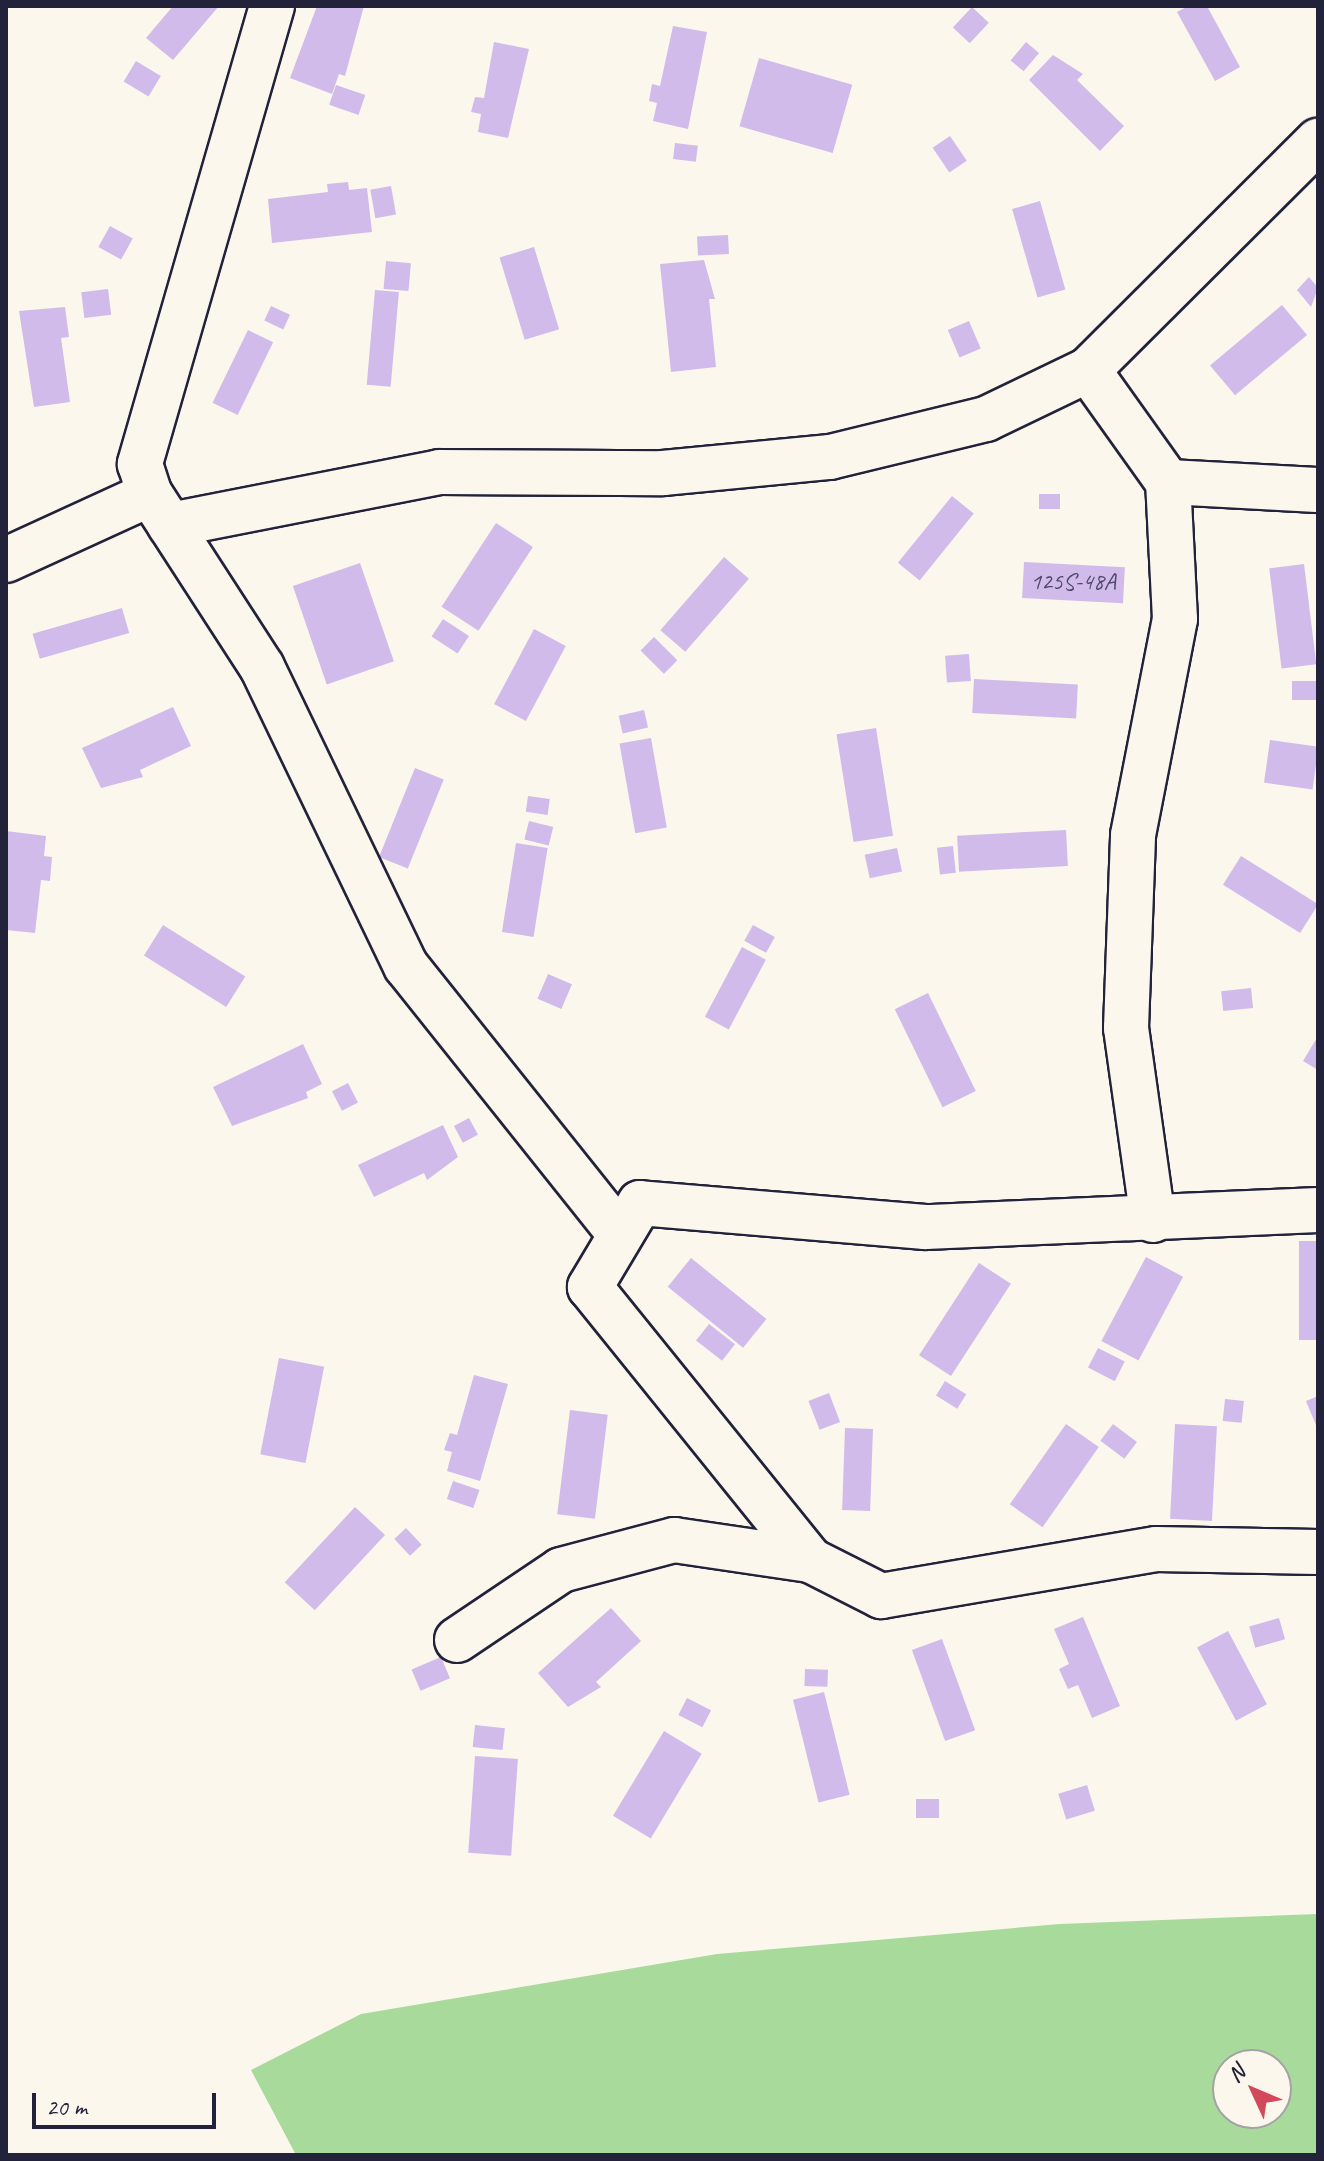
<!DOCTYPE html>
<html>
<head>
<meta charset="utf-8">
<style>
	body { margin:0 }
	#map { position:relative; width:1324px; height:2161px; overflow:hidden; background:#fbf7ec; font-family:Caveat,sans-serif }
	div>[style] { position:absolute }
	.green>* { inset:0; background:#a8da9b }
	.building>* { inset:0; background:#d1bbeb; transform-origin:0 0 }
	.roads { filter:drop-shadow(2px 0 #22223b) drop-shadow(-2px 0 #22223b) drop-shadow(0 2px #22223b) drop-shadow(0 -2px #22223b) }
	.minor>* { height:44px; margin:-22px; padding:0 22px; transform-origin:22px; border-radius:22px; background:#fbf7ec }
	span { translate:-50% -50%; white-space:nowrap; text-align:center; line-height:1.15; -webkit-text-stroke:7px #fbf7ec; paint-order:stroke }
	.number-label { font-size:24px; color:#4e4867 }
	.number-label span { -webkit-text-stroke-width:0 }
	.frame { position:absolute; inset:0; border:8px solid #22223b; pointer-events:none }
	.north { position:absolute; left:1212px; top:2049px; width:80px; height:80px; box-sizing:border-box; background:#fbf7ec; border:2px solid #a4a2a5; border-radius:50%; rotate:314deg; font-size:22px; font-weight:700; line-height:32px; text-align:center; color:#22223b }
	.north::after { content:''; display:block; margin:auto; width:28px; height:36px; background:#d1495b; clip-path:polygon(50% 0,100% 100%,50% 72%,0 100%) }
	.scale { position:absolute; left:32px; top:2093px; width:184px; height:36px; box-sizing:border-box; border:4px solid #22223b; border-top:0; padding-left:10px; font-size:24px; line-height:28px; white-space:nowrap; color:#22223b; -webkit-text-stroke:6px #fbf7ec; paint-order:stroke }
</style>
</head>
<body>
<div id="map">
	<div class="green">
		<div style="clip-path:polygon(evenodd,1318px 1914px,1318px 2155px,296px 2155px,251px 2070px,361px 2014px,717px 1954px,1060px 1924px,1318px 1914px,1228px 2065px,1276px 2065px,1276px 2113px,1228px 2113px,1228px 2065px)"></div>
	</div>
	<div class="building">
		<div style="clip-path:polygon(173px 6px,219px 6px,173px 60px,146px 38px)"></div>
		<div style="clip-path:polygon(317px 6px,364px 6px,345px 76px,339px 74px,332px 94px,290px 78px)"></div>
		<div style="clip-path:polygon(1188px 6px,1207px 6px,1240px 67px,1215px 81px,1177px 12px)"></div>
		<div style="left:972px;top:7px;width:23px;height:28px;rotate:43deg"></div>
		<div style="clip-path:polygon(673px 26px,707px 32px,688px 129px,653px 121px,657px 103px,649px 101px,652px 84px,660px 86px)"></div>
		<div style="clip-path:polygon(494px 42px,529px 49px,508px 138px,478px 132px,481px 114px,471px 112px,475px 97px,484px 98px)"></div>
		<div style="left:1026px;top:42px;width:17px;height:24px;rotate:40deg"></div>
		<div style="clip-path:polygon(1053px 55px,1083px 74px,1077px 80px,1124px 126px,1100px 151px,1029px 80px)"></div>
		<div style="left:759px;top:58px;width:97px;height:71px;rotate:16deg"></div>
		<div style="left:136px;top:61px;width:29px;height:24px;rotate:31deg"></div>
		<div style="left:336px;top:85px;width:31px;height:21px;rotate:19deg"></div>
		<div style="left:950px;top:136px;width:30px;height:21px;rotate:56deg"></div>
		<div style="left:675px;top:143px;width:23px;height:16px;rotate:7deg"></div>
		<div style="clip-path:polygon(348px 182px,349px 190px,367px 188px,372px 232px,272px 243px,268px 199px,328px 192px,327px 184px)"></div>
		<div style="left:391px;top:186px;width:29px;height:21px;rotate:80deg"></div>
		<div style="left:1040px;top:201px;width:92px;height:29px;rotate:74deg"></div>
		<div style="left:110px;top:226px;width:26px;height:24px;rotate:29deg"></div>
		<div style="left:728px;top:235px;width:19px;height:31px;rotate:87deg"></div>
		<div style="left:534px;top:247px;width:86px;height:36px;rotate:73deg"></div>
		<div style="clip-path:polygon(704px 260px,715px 299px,709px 299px,716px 367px,671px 372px,660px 264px)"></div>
		<div style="left:386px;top:261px;width:25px;height:28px;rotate:5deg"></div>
		<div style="clip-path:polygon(1309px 277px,1318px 288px,1311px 307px,1297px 290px)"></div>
		<div style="left:108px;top:289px;width:26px;height:27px;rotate:83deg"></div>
		<div style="left:375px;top:290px;width:24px;height:95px;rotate:5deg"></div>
		<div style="left:1282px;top:305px;width:39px;height:94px;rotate:50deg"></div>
		<div style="left:271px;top:306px;width:21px;height:16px;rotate:25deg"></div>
		<div style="clip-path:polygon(65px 307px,69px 337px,61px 338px,70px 402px,34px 407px,19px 311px)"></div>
		<div style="left:969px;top:321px;width:30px;height:23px;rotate:67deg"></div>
		<div style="left:248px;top:330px;width:28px;height:81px;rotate:26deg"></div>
		<div style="left:1039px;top:494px;width:21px;height:15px"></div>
		<div style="left:952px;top:496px;width:28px;height:86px;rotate:39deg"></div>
		<div style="left:496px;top:523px;width:44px;height:100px;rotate:33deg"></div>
		<div style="left:724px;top:557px;width:33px;height:97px;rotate:41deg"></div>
		<div style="left:1024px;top:562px;width:101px;height:36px;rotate:3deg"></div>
		<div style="left:360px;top:563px;width:104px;height:71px;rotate:71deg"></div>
		<div style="left:1304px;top:564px;width:101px;height:35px;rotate:83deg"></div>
		<div style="left:122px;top:608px;width:26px;height:93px;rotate:74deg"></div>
		<div style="left:443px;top:619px;width:31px;height:21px;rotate:33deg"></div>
		<div style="left:534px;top:629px;width:36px;height:85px;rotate:28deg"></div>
		<div style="left:654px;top:637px;width:33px;height:19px;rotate:45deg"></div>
		<div style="left:969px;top:654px;width:27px;height:24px;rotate:86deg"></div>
		<div style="left:974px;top:679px;width:104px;height:34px;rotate:3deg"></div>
		<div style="left:1318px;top:681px;width:19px;height:26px;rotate:90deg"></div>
		<div style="clip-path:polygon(173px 707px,191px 746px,140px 770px,143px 777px,101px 788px,82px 748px)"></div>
		<div style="left:644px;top:710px;width:18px;height:26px;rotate:77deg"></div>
		<div style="left:876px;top:728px;width:109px;height:40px;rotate:81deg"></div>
		<div style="left:651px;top:738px;width:91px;height:32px;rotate:80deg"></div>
		<div style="left:1270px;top:740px;width:49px;height:43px;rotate:8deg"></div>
		<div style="left:415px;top:768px;width:31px;height:96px;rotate:22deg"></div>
		<div style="left:528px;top:796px;width:22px;height:16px;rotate:8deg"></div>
		<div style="left:529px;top:821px;width:25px;height:19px;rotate:14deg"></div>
		<div style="left:1066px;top:830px;width:36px;height:109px;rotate:87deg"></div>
		<div style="clip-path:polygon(6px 831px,46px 836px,44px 856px,52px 857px,50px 881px,41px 880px,35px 933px,6px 930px)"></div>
		<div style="left:516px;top:843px;width:32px;height:90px;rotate:9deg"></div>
		<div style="left:953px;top:846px;width:27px;height:16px;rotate:84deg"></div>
		<div style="left:897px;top:848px;width:24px;height:33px;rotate:78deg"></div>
		<div style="left:1241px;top:856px;width:91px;height:34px;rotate:32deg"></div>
		<div style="left:163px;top:925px;width:97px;height:36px;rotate:32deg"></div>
		<div style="left:753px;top:925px;width:25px;height:18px;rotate:29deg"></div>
		<div style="left:742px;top:947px;width:27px;height:79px;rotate:28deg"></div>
		<div style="left:548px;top:974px;width:26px;height:27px;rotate:23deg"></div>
		<div style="left:1251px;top:988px;width:20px;height:30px;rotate:84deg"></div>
		<div style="left:928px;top:993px;width:109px;height:37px;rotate:64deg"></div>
		<div style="clip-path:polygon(1318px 1036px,1318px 1070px,1303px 1061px)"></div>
		<div style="clip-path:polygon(303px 1044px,322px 1084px,306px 1092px,308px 1098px,232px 1126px,213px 1087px)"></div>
		<div style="left:348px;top:1083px;width:22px;height:18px;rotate:63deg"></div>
		<div style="left:469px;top:1118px;width:19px;height:17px;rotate:62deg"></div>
		<div style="clip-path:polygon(443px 1125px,458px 1157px,427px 1180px,424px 1173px,374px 1197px,358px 1165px)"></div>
		<div style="left:1299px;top:1241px;width:19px;height:99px"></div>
		<div style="left:1146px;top:1257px;width:42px;height:95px;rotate:28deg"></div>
		<div style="left:691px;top:1258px;width:97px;height:37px;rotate:39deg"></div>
		<div style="left:979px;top:1263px;width:38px;height:110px;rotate:33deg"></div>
		<div style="left:709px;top:1324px;width:33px;height:21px;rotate:38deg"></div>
		<div style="left:1098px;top:1348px;width:30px;height:22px;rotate:27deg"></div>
		<div style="left:279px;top:1358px;width:46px;height:98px;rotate:11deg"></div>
		<div style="clip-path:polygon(474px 1375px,508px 1384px,480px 1481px,447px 1471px,452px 1452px,444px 1450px,450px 1433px,457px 1435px)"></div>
		<div style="left:945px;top:1381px;width:25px;height:17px;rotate:32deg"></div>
		<div style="left:829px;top:1393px;width:31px;height:22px;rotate:69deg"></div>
		<div style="clip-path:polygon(1318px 1396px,1318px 1430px,1306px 1401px)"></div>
		<div style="left:1225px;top:1399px;width:19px;height:22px;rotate:6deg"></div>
		<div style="left:570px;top:1410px;width:38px;height:105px;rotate:7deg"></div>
		<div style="left:1066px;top:1424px;width:40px;height:98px;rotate:35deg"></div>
		<div style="left:1113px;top:1424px;width:30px;height:21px;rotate:37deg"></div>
		<div style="left:1175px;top:1424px;width:42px;height:95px;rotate:3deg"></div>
		<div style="left:845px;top:1428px;width:28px;height:82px;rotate:2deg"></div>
		<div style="left:453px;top:1481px;width:28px;height:19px;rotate:19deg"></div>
		<div style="left:355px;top:1507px;width:41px;height:103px;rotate:43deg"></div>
		<div style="left:406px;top:1528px;width:23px;height:16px;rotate:47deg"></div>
		<div style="clip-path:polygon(611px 1608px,641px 1641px,596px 1682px,601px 1687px,568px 1707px,538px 1673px)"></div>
		<div style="clip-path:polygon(1083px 1617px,1120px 1706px,1092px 1718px,1078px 1685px,1068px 1689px,1059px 1669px,1069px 1664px,1054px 1629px)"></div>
		<div style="left:1279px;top:1618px;width:22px;height:31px;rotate:74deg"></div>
		<div style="left:1228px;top:1631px;width:83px;height:35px;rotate:62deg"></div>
		<div style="left:942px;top:1639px;width:97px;height:32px;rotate:70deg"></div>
		<div style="left:441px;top:1657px;width:23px;height:32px;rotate:67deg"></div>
		<div style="left:805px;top:1669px;width:23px;height:17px;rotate:2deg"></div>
		<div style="left:824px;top:1692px;width:106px;height:32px;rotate:76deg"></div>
		<div style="left:687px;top:1698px;width:27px;height:19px;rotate:27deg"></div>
		<div style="left:475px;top:1725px;width:30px;height:22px;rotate:6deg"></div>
		<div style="left:664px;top:1731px;width:44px;height:99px;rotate:31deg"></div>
		<div style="left:475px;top:1756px;width:43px;height:97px;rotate:4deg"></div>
		<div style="left:1087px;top:1785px;width:27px;height:30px;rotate:73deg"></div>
		<div style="left:939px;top:1799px;width:19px;height:23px;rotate:90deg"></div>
	</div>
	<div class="roads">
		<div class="minor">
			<div style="left:272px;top:6px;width:477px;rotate:106.1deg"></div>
			<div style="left:140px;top:464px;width:32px;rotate:72deg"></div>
			<div style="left:150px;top:494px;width:206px;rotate:57.1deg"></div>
			<div style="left:262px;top:667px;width:332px;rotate:64.3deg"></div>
			<div style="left:406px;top:966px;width:340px;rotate:51.4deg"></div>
			<div style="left:1088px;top:370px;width:138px;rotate:54.5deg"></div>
			<div style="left:1168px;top:482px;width:150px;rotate:3.1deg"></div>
			<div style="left:170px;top:525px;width:274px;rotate:-11.1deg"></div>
			<div style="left:439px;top:472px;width:224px;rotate:0.3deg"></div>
			<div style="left:663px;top:473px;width:168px;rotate:-5.5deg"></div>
			<div style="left:830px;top:457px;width:161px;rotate:-13.7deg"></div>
			<div style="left:986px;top:419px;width:113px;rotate:-25.7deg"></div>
			<div style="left:1088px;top:370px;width:325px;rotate:-44.9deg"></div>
			<div style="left:6px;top:560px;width:158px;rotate:-24.6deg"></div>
			<div style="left:1318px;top:1210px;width:393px;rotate:177.5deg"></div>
			<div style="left:925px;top:1227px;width:286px;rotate:-175.2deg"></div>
			<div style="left:640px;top:1203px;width:98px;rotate:120.8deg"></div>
			<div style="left:590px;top:1287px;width:351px;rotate:51.1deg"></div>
			<div style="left:810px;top:1560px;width:80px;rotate:26.9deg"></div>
			<div style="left:881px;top:1596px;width:279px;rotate:-9.7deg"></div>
			<div style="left:1156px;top:1549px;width:162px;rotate:1.1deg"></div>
			<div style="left:1153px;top:1220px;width:194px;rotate:-98deg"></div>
			<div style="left:1126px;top:1028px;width:193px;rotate:-87.9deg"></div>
			<div style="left:1133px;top:835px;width:220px;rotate:-79deg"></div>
			<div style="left:1175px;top:619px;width:137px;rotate:-92.9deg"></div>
			<div style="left:457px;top:1640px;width:125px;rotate:-33.9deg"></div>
			<div style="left:561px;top:1570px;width:117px;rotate:-14.9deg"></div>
			<div style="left:674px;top:1540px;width:137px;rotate:8.4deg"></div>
		</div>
	</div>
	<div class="number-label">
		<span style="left:1073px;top:582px">125S-48A</span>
	</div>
	<div class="frame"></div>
	<div class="north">N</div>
	<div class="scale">20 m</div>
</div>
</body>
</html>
